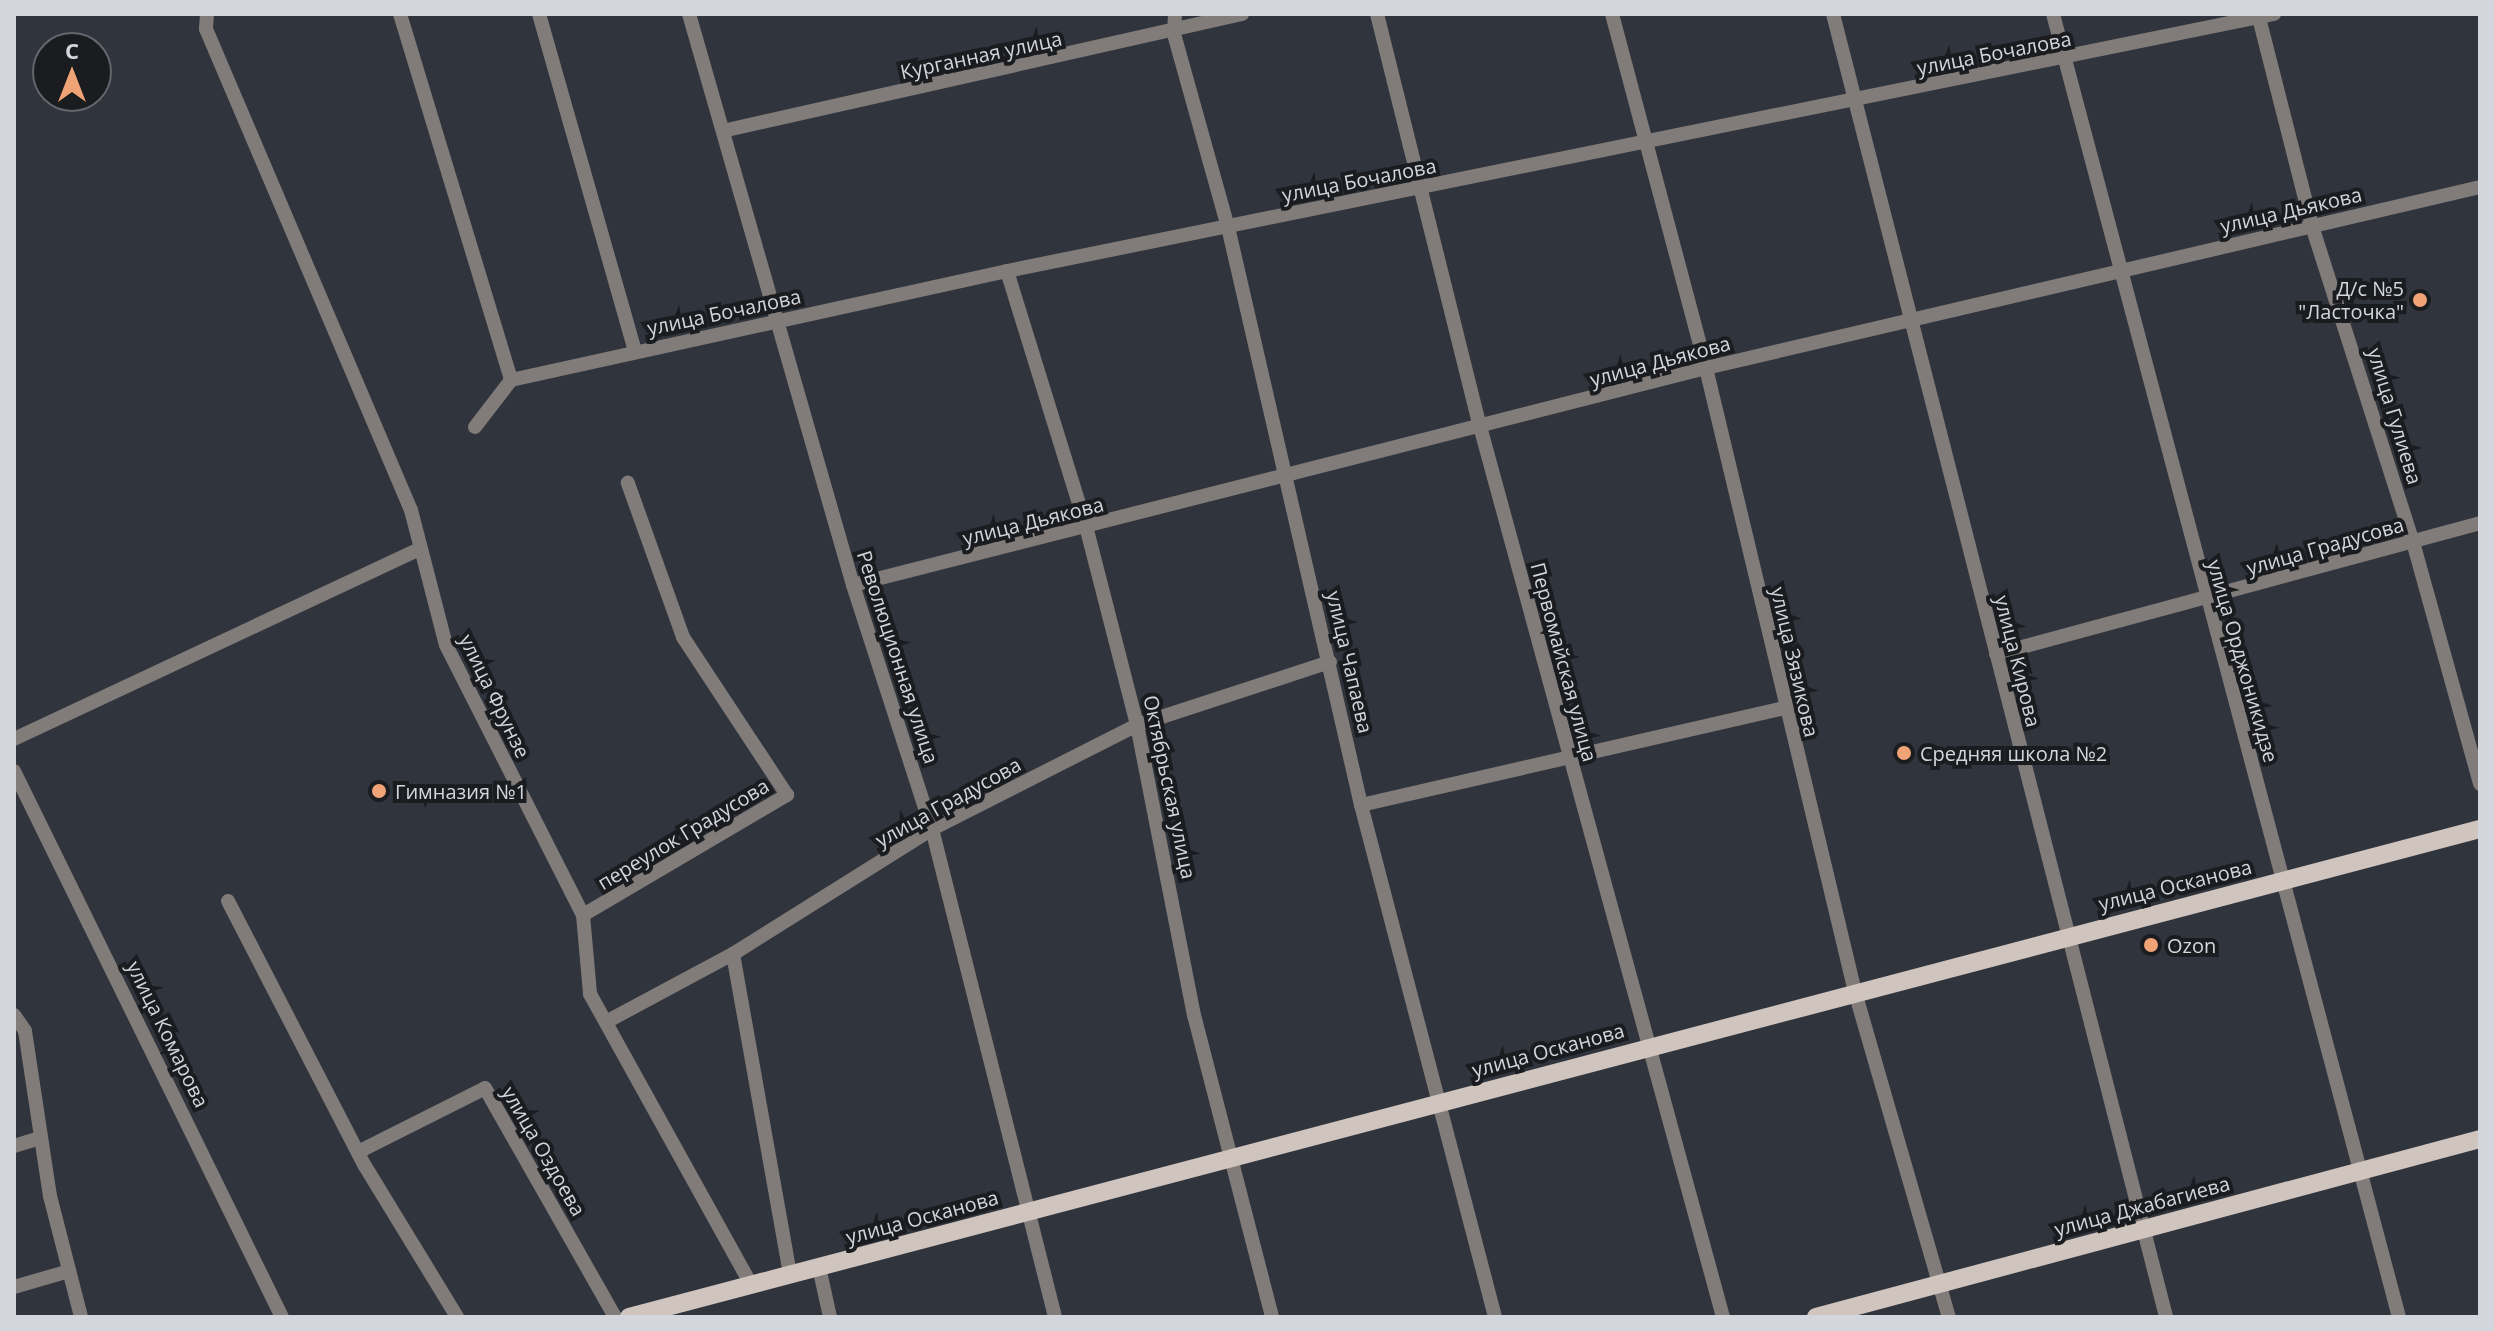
<!DOCTYPE html>
<meta charset="utf-8">
<style>
body{margin:0}
#map{position:relative;width:2494px;height:1331px;overflow:hidden;background:#30343d;font-family:"Open Sans",sans-serif}
div>[style]{position:absolute}
[style*='--x']{left:calc(var(--x)*1px);top:calc(var(--y)*1px);width:calc(var(--w)*1px);rotate:calc(var(--a)*1deg)}
.minor>*{height:14px;margin:-7px;padding:0 7px;transform-origin:7px;border-radius:7px;background:#817c79}
.major>*{height:18px;margin:-9px;padding:0 9px;transform-origin:9px;border-radius:9px;background:#cfc4be}
.dots>*{width:22px;height:22px;translate:-50% -50%;box-sizing:border-box;border:4px solid #1a1c20;border-radius:50%}
span{translate:-50% -50%;white-space:nowrap;text-align:center;line-height:1.15;-webkit-text-stroke:8px #1a1c20;paint-order:stroke}
.street-label{font-size:20px;color:#d3d6dc}
.poi-label{font-size:20px;color:#d3d6dc}
.right{translate:-100% -50%;text-align:right}
.left{translate:0 -50%;text-align:left}
.frame{position:absolute;inset:0;border:16px solid #d3d6dc;pointer-events:none}
.north{position:absolute;left:32px;top:32px;width:80px;height:80px;box-sizing:border-box;background:#1a1c20;border:2px solid #64666b;border-radius:50%;rotate:0deg;font-size:22px;font-weight:700;line-height:32px;text-align:center;color:#d3d6dc}
.north::after{content:'';display:block;margin:auto;width:28px;height:36px;background:#efa376;clip-path:polygon(50% 0,100% 100%,50% 72%,0 100%)}
</style>
<div id="map">
<div class="minor">
<div style="--x:207;--y:14;--w:15;--a:94"></div>
<div style="--x:206;--y:29;--w:523;--a:66.92"></div>
<div style="--x:411;--y:510;--w:139;--a:75.5"></div>
<div style="--x:446;--y:645;--w:303;--a:63.1"></div>
<div style="--x:583;--y:915;--w:79;--a:84.9"></div>
<div style="--x:590;--y:994;--w:334;--a:61"></div>
<div style="--x:400;--y:14;--w:382;--a:73.1"></div>
<div style="--x:539;--y:14;--w:351;--a:74.1"></div>
<div style="--x:689;--y:14;--w:594;--a:73.98"></div>
<div style="--x:853;--y:585;--w:256;--a:72.1"></div>
<div style="--x:932;--y:829;--w:503;--a:75.85"></div>
<div style="--x:1175;--y:14;--w:20;--a:93"></div>
<div style="--x:1174;--y:34;--w:200;--a:74.4"></div>
<div style="--x:1228;--y:227;--w:593;--a:77.04"></div>
<div style="--x:1361;--y:805;--w:529;--a:75.33"></div>
<div style="--x:1377;--y:14;--w:429;--a:76"></div>
<div style="--x:1481;--y:430;--w:919;--a:74.74"></div>
<div style="--x:1612;--y:14;--w:366;--a:75.1"></div>
<div style="--x:1706;--y:368;--w:642;--a:76.57"></div>
<div style="--x:1855;--y:992;--w:338;--a:73.9"></div>
<div style="--x:1833;--y:14;--w:1345;--a:75.66"></div>
<div style="--x:2053;--y:14;--w:1348;--a:75.13"></div>
<div style="--x:2258;--y:14;--w:219;--a:75.7"></div>
<div style="--x:2312;--y:226;--w:332;--a:72.3"></div>
<div style="--x:2413;--y:542;--w:251;--a:74.5"></div>
<div style="--x:727;--y:130;--w:528;--a:-12.69"></div>
<div style="--x:1007;--y:271;--w:271;--a:72.8"></div>
<div style="--x:1087;--y:530;--w:201;--a:75.6"></div>
<div style="--x:1137;--y:725;--w:296;--a:78.9"></div>
<div style="--x:1194;--y:1015;--w:312;--a:75.5"></div>
<div style="--x:475;--y:427;--w:59;--a:-52.5"></div>
<div style="--x:511;--y:380;--w:508;--a:-12.39"></div>
<div style="--x:1007;--y:271;--w:1293;--a:-11.47"></div>
<div style="--x:853;--y:585;--w:880;--a:-14.27"></div>
<div style="--x:1706;--y:368;--w:795;--a:-13.16"></div>
<div style="--x:1996;--y:654;--w:501;--a:-15.14"></div>
<div style="--x:14;--y:739;--w:447;--a:-25.1"></div>
<div style="--x:14;--y:771;--w:608;--a:63.86"></div>
<div style="--x:1361;--y:805;--w:435;--a:-12.9"></div>
<div style="--x:228;--y:901;--w:298;--a:62.7"></div>
<div style="--x:365;--y:1166;--w:177;--a:58.6"></div>
<div style="--x:583;--y:915;--w:237;--a:-30.5"></div>
<div style="--x:787;--y:795;--w:189;--a:-123.4"></div>
<div style="--x:683;--y:637;--w:164;--a:-109.7"></div>
<div style="--x:733;--y:954;--w:326;--a:79.9"></div>
<div style="--x:14;--y:1015;--w:19;--a:55"></div>
<div style="--x:25;--y:1031;--w:167;--a:81.4"></div>
<div style="--x:50;--y:1196;--w:125;--a:75.6"></div>
<div style="--x:606;--y:1022;--w:144;--a:-28.2"></div>
<div style="--x:733;--y:954;--w:235;--a:-32.1"></div>
<div style="--x:932;--y:829;--w:230;--a:-26.9"></div>
<div style="--x:1137;--y:725;--w:203;--a:-18.1"></div>
<div style="--x:14;--y:1146;--w:28;--a:-17"></div>
<div style="--x:358;--y:1152;--w:142;--a:-26.7"></div>
<div style="--x:485;--y:1088;--w:263;--a:60.4"></div>
<div style="--x:819;--y:1267;--w:51;--a:77.6"></div>
<div style="--x:14;--y:1287;--w:57;--a:-16.2"></div>
</div>
<div class="major">
<div style="--x:629;--y:1317;--w:1914;--a:-14.77"></div>
<div style="--x:1816;--y:1317;--w:687;--a:-15.01"></div>
</div>
<div class="dots">
<div style="left:2420px;top:300px;background:#efa376"></div>
<div style="left:1904px;top:753px;background:#efa376"></div>
<div style="left:379px;top:791px;background:#efa376"></div>
<div style="left:2151px;top:945px;background:#efa376"></div>
</div>
<div class="street-label">
<span style="left:1994px;top:53px;rotate:-11deg">улица Бочалова</span>
<span style="left:981px;top:55px;rotate:-12deg">Курганная улица</span>
<span style="left:1359px;top:180px;rotate:-11deg">улица Бочалова</span>
<span style="left:2291px;top:210px;rotate:-13deg">улица Дьякова</span>
<span style="left:724px;top:312px;rotate:-12deg">улица Бочалова</span>
<span style="left:1660px;top:361px;rotate:-15deg">улица Дьякова</span>
<span style="left:2395px;top:416px;rotate:73deg">улица Гулиева</span>
<span style="left:1033px;top:521px;rotate:-14deg">улица Дьякова</span>
<span style="left:2325px;top:546px;rotate:-16deg">улица Градусова</span>
<span style="left:898px;top:657px;rotate:72deg">Революционная улица</span>
<span style="left:2018px;top:661px;rotate:76deg">улица Кирова</span>
<span style="left:2243px;top:661px;rotate:74deg">улица Орджоникидзе</span>
<span style="left:1350px;top:662px;rotate:77deg">улица Чапаева</span>
<span style="left:1564px;top:662px;rotate:75deg">Первомайская улица</span>
<span style="left:1795px;top:662px;rotate:77deg">улица Зязикова</span>
<span style="left:495px;top:696px;rotate:64deg">улица Фрунзе</span>
<span style="left:1170px;top:787px;rotate:78deg">Октябрьская улица</span>
<span style="left:948px;top:802px;rotate:-29deg">улица Градусова</span>
<span style="left:683px;top:834px;rotate:-31deg">переулок Градусова</span>
<span style="left:2175px;top:885px;rotate:-14deg">улица Осканова</span>
<span style="left:168px;top:1034px;rotate:64deg">улица Комарова</span>
<span style="left:1548px;top:1050px;rotate:-15deg">улица Осканова</span>
<span style="left:544px;top:1151px;rotate:60deg">улица Оздоева</span>
<span style="left:2142px;top:1206px;rotate:-15deg">улица Джабагиева</span>
<span style="left:922px;top:1217px;rotate:-15deg">улица Осканова</span>
</div>
<div class="poi-label">
<span class="right" style="left:2404px;top:300px">Д/с №5<br>"Ласточка"</span>
<span class="left" style="left:1920px;top:753px">Средняя школа №2</span>
<span class="left" style="left:395px;top:791px">Гимназия №1</span>
<span class="left" style="left:2167px;top:945px">Ozon</span>
</div>
<div class="frame"></div>
<div class="north">С</div>
</div>
